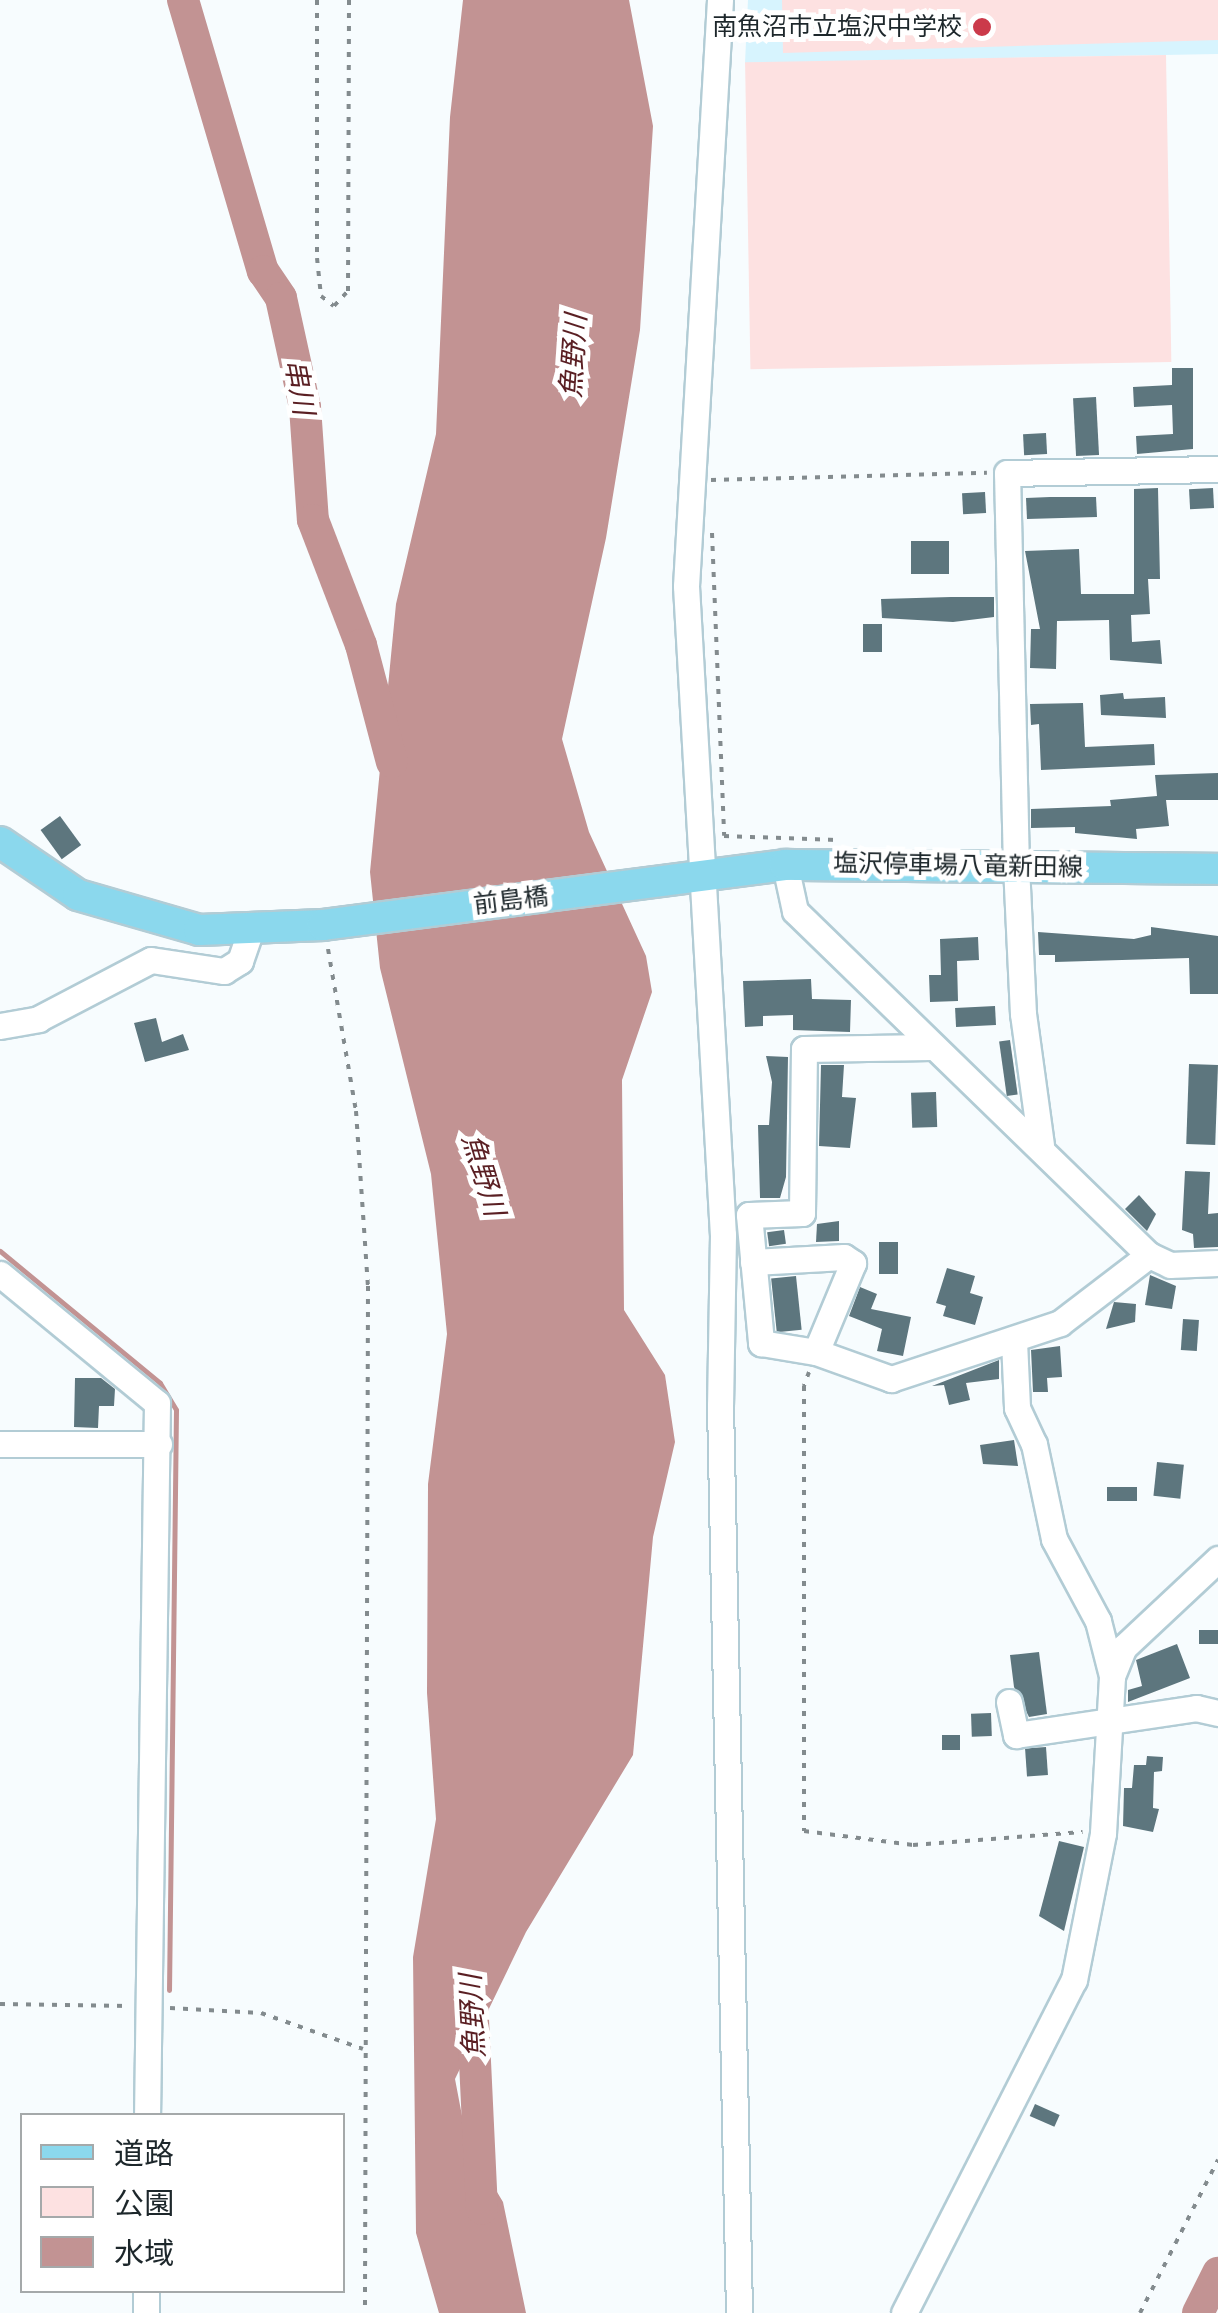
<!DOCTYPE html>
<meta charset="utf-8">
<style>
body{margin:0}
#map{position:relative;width:1218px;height:2313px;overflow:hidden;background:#f7fcfe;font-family:"Nunito Sans","Noto Sans JP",sans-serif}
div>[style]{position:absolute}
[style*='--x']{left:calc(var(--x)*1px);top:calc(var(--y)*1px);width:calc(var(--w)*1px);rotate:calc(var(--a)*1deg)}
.built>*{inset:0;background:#d7f4fe}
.green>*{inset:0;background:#fde1e1;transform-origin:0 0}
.water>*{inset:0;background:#c29393}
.stream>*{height:5px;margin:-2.5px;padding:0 2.5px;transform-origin:2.5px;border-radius:2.5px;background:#c29393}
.river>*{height:32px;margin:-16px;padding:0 16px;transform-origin:16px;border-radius:16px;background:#c29393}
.building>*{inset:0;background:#5d767e;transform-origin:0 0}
.path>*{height:4px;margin-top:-2px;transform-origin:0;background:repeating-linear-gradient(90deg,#838b8e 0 5px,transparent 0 13px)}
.roads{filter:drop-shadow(2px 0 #b2ccd5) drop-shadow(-2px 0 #b2ccd5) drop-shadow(0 2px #b2ccd5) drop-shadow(0 -2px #b2ccd5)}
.minor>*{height:25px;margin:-12.5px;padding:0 12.5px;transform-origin:12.5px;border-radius:12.5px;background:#fff}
.major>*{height:30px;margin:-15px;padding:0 15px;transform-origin:15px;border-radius:15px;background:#8bd8ed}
.dots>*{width:28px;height:28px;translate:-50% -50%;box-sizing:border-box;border:5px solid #fff;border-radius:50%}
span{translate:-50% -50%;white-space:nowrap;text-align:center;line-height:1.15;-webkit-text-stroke:10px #fff;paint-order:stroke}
.poi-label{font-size:25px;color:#1d272b}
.right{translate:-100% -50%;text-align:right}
.street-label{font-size:25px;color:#1d272b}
.water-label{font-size:28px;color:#5a1f23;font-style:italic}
.legend{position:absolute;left:20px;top:2113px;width:325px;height:180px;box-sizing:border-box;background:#fff;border:2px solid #a5a9aa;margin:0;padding:12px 18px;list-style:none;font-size:30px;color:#1d272b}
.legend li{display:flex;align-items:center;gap:20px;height:50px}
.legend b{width:50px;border:2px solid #a5a9aa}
</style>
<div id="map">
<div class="built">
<div style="clip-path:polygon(748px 0,1218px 0,1218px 54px,745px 63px)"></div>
</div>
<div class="green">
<div style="clip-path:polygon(782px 0,1218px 0,1218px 40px,783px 53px)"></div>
<div style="left:1166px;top:55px;width:307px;height:421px;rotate:89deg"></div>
</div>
<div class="water">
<div style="clip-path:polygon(463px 0,629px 0,653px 126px,640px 330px,606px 538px,562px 739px,589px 832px,646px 956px,652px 992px,622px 1080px,624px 1310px,665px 1375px,675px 1442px,653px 1537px,633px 1755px,526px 1932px,455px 2079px,467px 2142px,503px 2202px,526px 2313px,439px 2313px,416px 2233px,413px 1957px,436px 1819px,427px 1693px,428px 1484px,447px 1334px,431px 1174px,380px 968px,370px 872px,396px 604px,436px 434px,450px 117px)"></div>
</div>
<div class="stream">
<div style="--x:0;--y:1251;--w:207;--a:39.5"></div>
<div style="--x:160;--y:1383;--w:31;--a:59"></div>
<div style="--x:176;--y:1410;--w:580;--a:90.69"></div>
</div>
<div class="river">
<div style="--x:183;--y:0;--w:283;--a:73.6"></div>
<div style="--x:263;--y:271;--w:32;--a:56"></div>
<div style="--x:281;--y:298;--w:112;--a:77.6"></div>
<div style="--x:305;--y:407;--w:113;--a:86"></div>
<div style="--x:313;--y:520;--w:134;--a:69"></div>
<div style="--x:361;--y:645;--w:121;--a:75.2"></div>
<div style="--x:472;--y:1998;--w:211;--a:87.3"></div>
<div style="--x:1198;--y:2313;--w:45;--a:-63.4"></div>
</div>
<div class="building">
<div style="clip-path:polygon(1172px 368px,1193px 368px,1193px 449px,1137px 454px,1136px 436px,1173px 434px,1172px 405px,1134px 407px,1133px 387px,1172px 385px)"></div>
<div style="left:1096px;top:397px;width:58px;height:23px;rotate:87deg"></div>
<div style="left:1046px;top:433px;width:21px;height:23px;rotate:87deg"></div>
<div style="clip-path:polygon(1158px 488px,1160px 579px,1148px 579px,1150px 614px,1131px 615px,1132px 642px,1160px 640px,1162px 664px,1110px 660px,1109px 620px,1057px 621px,1056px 669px,1030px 668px,1031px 629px,1040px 629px,1025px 551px,1079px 549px,1081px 594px,1134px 594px,1134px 489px)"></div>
<div style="left:1213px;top:488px;width:20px;height:24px;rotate:87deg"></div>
<div style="left:985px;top:492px;width:21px;height:23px;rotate:87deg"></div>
<div style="clip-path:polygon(1050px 497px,1096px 497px,1097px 517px,1027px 519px,1026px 498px)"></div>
<div style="left:949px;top:541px;width:33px;height:38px;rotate:90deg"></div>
<div style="clip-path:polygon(951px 597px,994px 597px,994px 617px,953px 622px,882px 618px,881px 599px)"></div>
<div style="left:863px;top:624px;width:19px;height:28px"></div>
<div style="clip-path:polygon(1123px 693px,1124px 699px,1165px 697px,1166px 718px,1101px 715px,1100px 695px)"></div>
<div style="clip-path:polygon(1083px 703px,1085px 747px,1154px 744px,1155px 765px,1041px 770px,1039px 724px,1031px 725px,1030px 704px)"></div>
<div style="clip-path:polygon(1218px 773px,1218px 800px,1166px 800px,1169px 826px,1136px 829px,1137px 839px,1075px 833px,1075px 827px,1031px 828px,1031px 809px,1111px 806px,1110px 800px,1157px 796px,1155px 775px)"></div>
<div style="left:60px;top:816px;width:36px;height:24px;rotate:54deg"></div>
<div style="clip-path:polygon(1151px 927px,1218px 936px,1218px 994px,1190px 994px,1189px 958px,1055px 962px,1055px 955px,1039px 955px,1038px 932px,1134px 939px,1151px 935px)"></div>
<div style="clip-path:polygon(978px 937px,979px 960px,957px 961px,958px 1001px,930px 1002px,929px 975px,941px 975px,940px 939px)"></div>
<div style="clip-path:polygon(811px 979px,812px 999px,851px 1000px,850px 1032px,793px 1030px,793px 1015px,763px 1016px,763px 1026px,745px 1027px,743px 981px)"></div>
<div style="left:995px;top:1006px;width:19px;height:40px;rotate:87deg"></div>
<div style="clip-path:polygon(156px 1018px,162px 1042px,183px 1034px,189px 1050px,145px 1062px,134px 1023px)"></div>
<div style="left:1010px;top:1040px;width:55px;height:11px;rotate:82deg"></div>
<div style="clip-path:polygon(766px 1056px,788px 1057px,786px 1177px,780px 1198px,760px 1198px,758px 1125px,769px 1125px,772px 1082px)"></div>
<div style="clip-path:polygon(821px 1065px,844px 1065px,842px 1097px,856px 1098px,850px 1148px,819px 1146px)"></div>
<div style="left:1218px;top:1065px;width:80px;height:29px;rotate:92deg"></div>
<div style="left:936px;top:1092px;width:35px;height:25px;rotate:88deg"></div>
<div style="clip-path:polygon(1185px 1171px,1210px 1172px,1208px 1214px,1218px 1213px,1218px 1247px,1194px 1248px,1193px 1234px,1182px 1230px)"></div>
<div style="clip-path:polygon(1139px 1195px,1156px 1214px,1147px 1231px,1125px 1209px)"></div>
<div style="clip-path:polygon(839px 1221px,839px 1241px,816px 1242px,817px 1224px)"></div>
<div style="left:784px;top:1230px;width:14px;height:17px;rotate:82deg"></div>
<div style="left:879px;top:1242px;width:19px;height:32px"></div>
<div style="clip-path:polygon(947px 1268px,975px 1276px,970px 1293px,983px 1297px,975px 1325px,943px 1316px,946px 1306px,936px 1303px)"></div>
<div style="clip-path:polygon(1150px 1275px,1176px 1286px,1172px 1309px,1145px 1305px)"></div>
<div style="left:796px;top:1276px;width:54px;height:25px;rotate:84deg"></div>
<div style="clip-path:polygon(860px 1287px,877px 1294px,871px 1309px,911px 1317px,903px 1356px,877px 1351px,882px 1329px,849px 1316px)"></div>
<div style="clip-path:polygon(1114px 1302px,1136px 1304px,1135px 1322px,1106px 1329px)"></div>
<div style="left:1183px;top:1319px;width:16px;height:31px;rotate:4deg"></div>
<div style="clip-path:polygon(1060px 1346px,1062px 1377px,1047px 1378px,1048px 1392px,1033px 1392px,1031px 1350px)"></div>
<div style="clip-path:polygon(999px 1360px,999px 1379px,966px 1383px,970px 1400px,949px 1405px,944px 1385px,932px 1386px)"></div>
<div style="clip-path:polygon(75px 1378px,101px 1378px,115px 1389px,114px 1406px,99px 1406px,98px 1428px,74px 1427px)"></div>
<div style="clip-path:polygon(1014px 1440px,1018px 1466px,983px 1464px,980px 1445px)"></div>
<div style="left:1157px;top:1462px;width:27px;height:34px;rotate:6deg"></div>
<div style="left:1107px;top:1487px;width:30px;height:14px"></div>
<div style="left:1218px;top:1630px;width:14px;height:19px;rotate:90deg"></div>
<div style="clip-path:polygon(1177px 1644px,1190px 1678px,1128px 1702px,1128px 1690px,1142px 1686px,1136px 1660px)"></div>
<div style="clip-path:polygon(1039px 1652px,1047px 1714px,1029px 1717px,1014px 1687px,1010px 1655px)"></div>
<div style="left:991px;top:1713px;width:23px;height:20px;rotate:88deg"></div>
<div style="left:942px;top:1735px;width:18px;height:15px"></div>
<div style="left:1046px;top:1747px;width:28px;height:21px;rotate:86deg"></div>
<div style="clip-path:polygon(1147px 1756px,1163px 1757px,1162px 1771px,1154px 1772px,1153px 1808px,1159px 1809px,1153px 1832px,1123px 1826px,1124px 1788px,1132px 1788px,1134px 1765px,1146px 1765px)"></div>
<div style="clip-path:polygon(1059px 1841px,1084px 1847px,1064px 1931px,1039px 1916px)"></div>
<div style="left:1035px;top:2104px;width:27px;height:13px;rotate:24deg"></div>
</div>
<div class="path">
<div style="--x:317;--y:0;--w:258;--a:90"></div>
<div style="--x:317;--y:258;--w:38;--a:84"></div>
<div style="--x:321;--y:296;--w:16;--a:38"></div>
<div style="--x:334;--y:306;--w:21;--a:-47"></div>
<div style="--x:348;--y:291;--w:291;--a:-89.8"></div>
<div style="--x:711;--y:480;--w:276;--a:-1.5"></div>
<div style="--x:712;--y:533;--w:303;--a:87.7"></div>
<div style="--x:724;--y:836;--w:113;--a:2"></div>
<div style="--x:328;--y:949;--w:164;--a:80.2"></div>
<div style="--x:356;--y:1111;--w:175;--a:86.1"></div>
<div style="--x:368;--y:1286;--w:1027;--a:90.17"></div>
<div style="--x:809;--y:1372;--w:15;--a:110"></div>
<div style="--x:804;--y:1386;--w:445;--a:90"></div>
<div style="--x:804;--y:1831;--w:110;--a:7.3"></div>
<div style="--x:913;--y:1845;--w:170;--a:-4.4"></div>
<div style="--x:0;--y:2004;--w:130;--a:0.9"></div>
<div style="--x:170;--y:2008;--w:91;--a:3.1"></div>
<div style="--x:261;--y:2013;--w:108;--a:19.4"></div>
<div style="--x:1140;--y:2313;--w:172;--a:-63"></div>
</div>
<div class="roads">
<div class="minor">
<div style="--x:720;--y:0;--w:587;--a:93.32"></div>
<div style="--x:686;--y:586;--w:650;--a:86.74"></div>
<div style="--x:723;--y:1235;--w:170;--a:91"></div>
<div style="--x:720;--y:1405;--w:908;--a:88.8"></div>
<div style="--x:785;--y:865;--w:47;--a:77.7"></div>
<div style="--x:795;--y:911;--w:494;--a:44.2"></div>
<div style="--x:1149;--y:1255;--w:23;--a:25"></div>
<div style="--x:1170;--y:1265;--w:48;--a:-2.4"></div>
<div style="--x:0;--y:1026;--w:39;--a:-10"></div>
<div style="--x:38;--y:1019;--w:127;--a:-27.6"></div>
<div style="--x:151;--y:960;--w:74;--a:8.6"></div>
<div style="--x:224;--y:971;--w:19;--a:-32"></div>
<div style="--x:240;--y:961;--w:34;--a:-71"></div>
<div style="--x:931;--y:1047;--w:127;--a:179.1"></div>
<div style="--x:804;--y:1049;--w:164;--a:90.7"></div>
<div style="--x:802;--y:1213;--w:53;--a:177.8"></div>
<div style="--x:749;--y:1215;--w:129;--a:84.6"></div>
<div style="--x:761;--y:1343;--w:56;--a:9.3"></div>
<div style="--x:816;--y:1352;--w:80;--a:19.8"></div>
<div style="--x:891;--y:1379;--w:178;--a:-18.3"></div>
<div style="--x:1060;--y:1323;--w:112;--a:-37.4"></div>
<div style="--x:1041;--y:1145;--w:132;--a:-97.8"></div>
<div style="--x:1023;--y:1014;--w:146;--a:-92.7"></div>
<div style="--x:1016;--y:868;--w:395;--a:-91.3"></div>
<div style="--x:1007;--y:473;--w:211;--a:-1.1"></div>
<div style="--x:753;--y:1262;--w:91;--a:-3.1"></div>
<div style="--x:844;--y:1257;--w:11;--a:34"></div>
<div style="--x:853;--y:1263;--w:96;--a:112.6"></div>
<div style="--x:0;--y:1274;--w:203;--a:39.4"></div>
<div style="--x:157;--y:1403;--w:713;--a:90.8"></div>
<div style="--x:1014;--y:1341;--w:67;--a:87.4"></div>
<div style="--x:1017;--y:1408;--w:40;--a:65"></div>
<div style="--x:1034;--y:1444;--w:97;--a:78.1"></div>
<div style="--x:1054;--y:1539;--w:93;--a:61.8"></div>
<div style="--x:1098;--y:1621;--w:57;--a:75.7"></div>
<div style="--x:0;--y:1444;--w:159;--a:0"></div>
<div style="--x:1009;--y:1702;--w:34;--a:78"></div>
<div style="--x:1016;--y:1735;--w:182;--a:-8.5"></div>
<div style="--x:1196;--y:1708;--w:23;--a:13"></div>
<div style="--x:146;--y:2313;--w:23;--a:-90"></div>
<div style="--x:904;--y:2313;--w:374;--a:-63"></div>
<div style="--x:1074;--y:1980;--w:150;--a:-78.8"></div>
<div style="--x:1103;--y:1833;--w:157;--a:-86.7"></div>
<div style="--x:1112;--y:1676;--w:31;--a:-68"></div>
<div style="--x:1124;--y:1647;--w:129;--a:-43.1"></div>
</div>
<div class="major">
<div style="--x:0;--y:842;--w:94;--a:34.2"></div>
<div style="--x:78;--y:895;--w:126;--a:16.1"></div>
<div style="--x:199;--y:930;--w:124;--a:-2.3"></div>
<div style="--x:323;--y:925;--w:466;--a:-7.4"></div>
<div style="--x:785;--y:865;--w:433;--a:0.5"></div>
</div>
</div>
<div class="dots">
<div style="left:982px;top:27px;background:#cb3a4a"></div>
</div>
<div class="poi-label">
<span class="right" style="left:962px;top:27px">南魚沼市立塩沢中学校</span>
</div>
<div class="street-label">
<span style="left:958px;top:866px;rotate:1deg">塩沢停車場八竜新田線</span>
<span style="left:511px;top:901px;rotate:-7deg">前島橋</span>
</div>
<div class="water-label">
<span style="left:574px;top:356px;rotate:-86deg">魚野川</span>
<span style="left:299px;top:387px;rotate:80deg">串川</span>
<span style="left:483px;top:1175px;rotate:73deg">魚野川</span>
<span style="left:473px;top:2016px;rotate:-93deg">魚野川</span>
</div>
<ul class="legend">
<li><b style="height:12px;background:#8bd8ed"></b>道路</li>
<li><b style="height:28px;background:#fde1e1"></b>公園</li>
<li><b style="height:28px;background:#c29393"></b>水域</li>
</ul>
</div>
